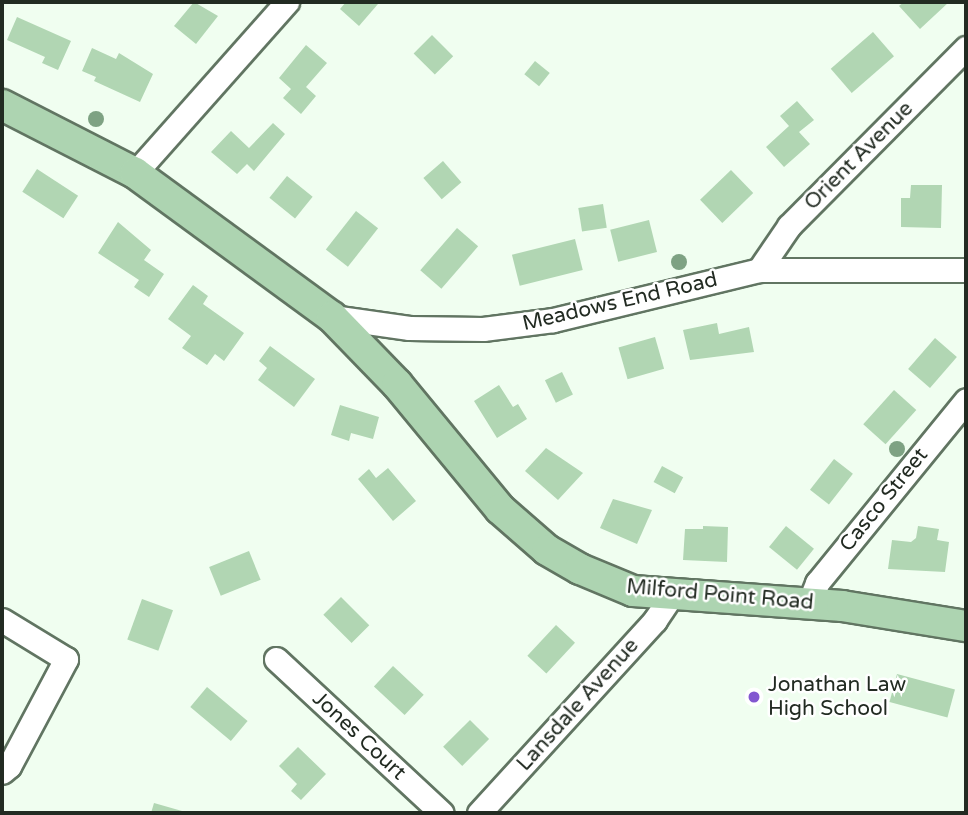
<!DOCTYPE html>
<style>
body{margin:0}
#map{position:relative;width:968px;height:815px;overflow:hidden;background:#f0fef0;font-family:"Varela Round",sans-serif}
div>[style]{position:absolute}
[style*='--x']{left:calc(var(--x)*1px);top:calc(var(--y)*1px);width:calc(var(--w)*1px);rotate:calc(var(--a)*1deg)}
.building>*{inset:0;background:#b1d6b3;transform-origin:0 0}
.roads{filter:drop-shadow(2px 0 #617562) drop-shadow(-2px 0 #617562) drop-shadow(0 2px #617562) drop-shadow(0 -2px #617562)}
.minor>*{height:23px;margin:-11.5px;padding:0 11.5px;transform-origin:11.5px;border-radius:11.5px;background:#fff}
.major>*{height:30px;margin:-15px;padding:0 15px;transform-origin:15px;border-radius:15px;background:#add4b1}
.trees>*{width:16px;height:16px;margin:-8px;border-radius:50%;background:#7ea283}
.dots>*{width:19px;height:19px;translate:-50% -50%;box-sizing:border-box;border:4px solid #fff;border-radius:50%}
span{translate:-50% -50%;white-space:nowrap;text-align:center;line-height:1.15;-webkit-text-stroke:5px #fff;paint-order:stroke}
.street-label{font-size:21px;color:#222b22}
.poi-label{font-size:21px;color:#222b22}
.left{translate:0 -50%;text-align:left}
.frame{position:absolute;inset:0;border:4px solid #222b22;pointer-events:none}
</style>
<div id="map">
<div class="building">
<div style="clip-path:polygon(194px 2px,218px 16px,196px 44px,174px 26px)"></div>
<div style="clip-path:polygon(346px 2px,376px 2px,378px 4px,359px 26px,340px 9px)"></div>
<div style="clip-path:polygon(904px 2px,949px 2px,920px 29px,899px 6px)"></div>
<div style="clip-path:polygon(17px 17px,71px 41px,58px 70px,42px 63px,45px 57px,7px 40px)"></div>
<div style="left:873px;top:32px;width:32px;height:56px;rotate:49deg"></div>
<div style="left:432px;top:35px;width:30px;height:26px;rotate:45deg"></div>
<div style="clip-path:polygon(306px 45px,327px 63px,306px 87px,316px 96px,301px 114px,283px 98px,291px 89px,279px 78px)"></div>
<div style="clip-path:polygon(92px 48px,116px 59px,119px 53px,153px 74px,140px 102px,94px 81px,96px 77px,82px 71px)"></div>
<div style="left:535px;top:61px;width:19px;height:17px;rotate:39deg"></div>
<div style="clip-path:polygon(797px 101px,814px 120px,799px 132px,810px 144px,784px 167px,766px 147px,789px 126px,780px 116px)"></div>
<div style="clip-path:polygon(273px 123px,285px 134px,254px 171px,247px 164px,237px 174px,211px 152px,231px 131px,249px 148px)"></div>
<div style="left:443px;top:161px;width:28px;height:26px;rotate:49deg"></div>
<div style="left:37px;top:169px;width:49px;height:27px;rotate:33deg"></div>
<div style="left:731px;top:170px;width:32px;height:43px;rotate:46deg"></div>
<div style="left:287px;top:176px;width:33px;height:28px;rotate:39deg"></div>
<div style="clip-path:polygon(911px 185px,942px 185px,941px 228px,901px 227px,901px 198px,910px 198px)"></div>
<div style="left:603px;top:204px;width:24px;height:25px;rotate:81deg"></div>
<div style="left:356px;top:211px;width:28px;height:49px;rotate:38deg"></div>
<div style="left:649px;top:220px;width:33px;height:40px;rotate:76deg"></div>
<div style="clip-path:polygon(118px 222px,151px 250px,144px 260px,164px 274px,149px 297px,134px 287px,139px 280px,98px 253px)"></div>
<div style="left:457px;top:228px;width:28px;height:56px;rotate:41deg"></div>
<div style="left:575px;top:239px;width:32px;height:65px;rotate:76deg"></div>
<div style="clip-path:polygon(193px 285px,208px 296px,203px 304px,244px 333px,224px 361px,215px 354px,207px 365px,182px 348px,191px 336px,168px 319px)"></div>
<div style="clip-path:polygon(717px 323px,719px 334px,749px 327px,754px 352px,690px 360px,683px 330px)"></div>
<div style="left:655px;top:337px;width:33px;height:38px;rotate:74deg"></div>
<div style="left:935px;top:338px;width:29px;height:41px;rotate:41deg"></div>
<div style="clip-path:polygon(270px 346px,315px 379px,294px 407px,258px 380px,267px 368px,259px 361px)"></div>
<div style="left:562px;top:372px;width:25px;height:19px;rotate:64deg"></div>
<div style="clip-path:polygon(499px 385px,513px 407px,518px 404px,527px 419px,497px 438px,474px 401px)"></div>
<div style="left:894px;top:390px;width:30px;height:46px;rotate:42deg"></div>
<div style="clip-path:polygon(340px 405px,379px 417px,373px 439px,351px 433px,349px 441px,331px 435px)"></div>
<div style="clip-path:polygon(546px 448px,583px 473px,558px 500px,525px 471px)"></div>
<div style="left:834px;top:459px;width:24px;height:39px;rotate:38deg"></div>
<div style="left:662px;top:466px;width:24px;height:18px;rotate:28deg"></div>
<div style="clip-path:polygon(388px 468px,416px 501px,393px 521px,358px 479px,369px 469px,376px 478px)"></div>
<div style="clip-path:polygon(613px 499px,652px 510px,637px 544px,600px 528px)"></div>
<div style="clip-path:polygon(703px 526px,728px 527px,727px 562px,683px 560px,685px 529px,703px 529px)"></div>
<div style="left:786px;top:526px;width:36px;height:27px;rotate:39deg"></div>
<div style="clip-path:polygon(918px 526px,939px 529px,937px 540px,949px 542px,945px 572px,888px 569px,892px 540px,911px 542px,916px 538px)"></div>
<div style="left:249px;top:551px;width:31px;height:43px;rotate:68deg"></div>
<div style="left:341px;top:597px;width:40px;height:25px;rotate:45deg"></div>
<div style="left:142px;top:599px;width:33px;height:43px;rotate:20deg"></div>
<div style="left:556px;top:625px;width:26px;height:42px;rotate:43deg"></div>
<div style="left:393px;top:666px;width:42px;height:28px;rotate:43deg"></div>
<div style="left:897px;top:674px;width:60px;height:29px;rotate:15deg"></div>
<div style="left:207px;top:687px;width:53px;height:26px;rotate:40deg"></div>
<div style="left:470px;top:720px;width:27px;height:38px;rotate:45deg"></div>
<div style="clip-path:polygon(298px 747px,326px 774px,301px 800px,291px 791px,297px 784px,279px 766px)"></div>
<div style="clip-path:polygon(154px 803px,182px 811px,181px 813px,151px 813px)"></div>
</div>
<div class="roads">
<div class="minor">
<div style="--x:135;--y:173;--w:229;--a:-48.4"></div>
<div style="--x:759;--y:270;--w:53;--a:-55.7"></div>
<div style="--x:789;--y:226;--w:251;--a:-45.2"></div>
<div style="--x:332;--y:317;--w:78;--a:8.1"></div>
<div style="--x:409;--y:328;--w:74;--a:0.8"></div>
<div style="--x:483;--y:329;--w:71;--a:-7.3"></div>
<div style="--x:553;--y:320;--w:212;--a:-13.6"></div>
<div style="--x:759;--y:270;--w:207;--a:0"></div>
<div style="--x:809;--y:603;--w:22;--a:-68"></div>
<div style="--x:817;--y:583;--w:236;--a:-50.8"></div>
<div style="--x:2;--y:620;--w:75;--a:31.4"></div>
<div style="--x:66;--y:659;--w:121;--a:118"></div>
<div style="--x:9;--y:766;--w:9;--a:139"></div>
<div style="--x:276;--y:659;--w:226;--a:42.9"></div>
<div style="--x:479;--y:813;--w:261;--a:-47.6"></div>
<div style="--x:655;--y:620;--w:30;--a:-56"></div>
</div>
<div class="major">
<div style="--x:2;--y:105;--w:149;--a:27.1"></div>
<div style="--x:135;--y:173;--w:244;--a:36.2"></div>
<div style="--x:332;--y:317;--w:93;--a:45.9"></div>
<div style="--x:397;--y:384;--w:162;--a:50.5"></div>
<div style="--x:500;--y:509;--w:62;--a:41.1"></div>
<div style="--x:547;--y:550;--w:38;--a:30"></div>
<div style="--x:580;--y:569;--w:57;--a:22.5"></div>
<div style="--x:633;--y:591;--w:210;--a:4.1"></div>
<div style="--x:842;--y:606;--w:126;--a:9.2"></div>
</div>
</div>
<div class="trees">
<div style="left:96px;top:119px"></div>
<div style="left:679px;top:262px"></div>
<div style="left:897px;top:449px"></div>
</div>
<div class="dots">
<div style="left:754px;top:697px;background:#8357d0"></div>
</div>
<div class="street-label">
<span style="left:859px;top:156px;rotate:-45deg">Orient Avenue</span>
<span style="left:620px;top:302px;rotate:-13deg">Meadows End Road</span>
<span style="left:884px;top:500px;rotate:-51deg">Casco Street</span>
<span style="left:720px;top:595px;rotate:5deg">Milford Point Road</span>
<span style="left:578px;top:705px;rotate:-48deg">Lansdale Avenue</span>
<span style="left:359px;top:736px;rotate:43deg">Jones Court</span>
</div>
<div class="poi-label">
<span class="left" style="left:768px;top:697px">Jonathan Law<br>High School</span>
</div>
<div class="frame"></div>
</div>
